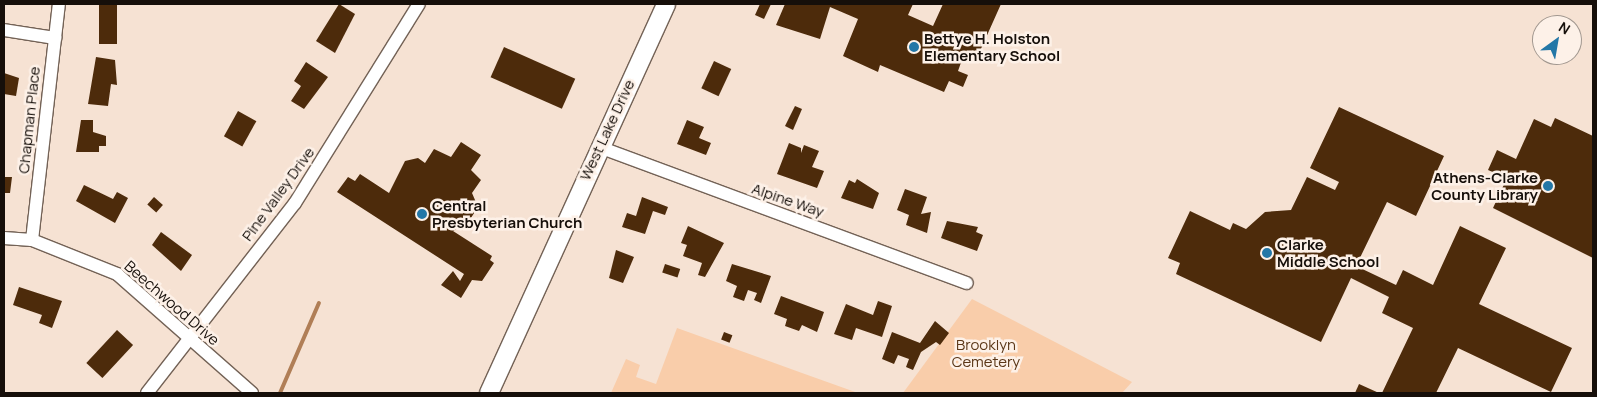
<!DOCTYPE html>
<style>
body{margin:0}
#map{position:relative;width:1597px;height:397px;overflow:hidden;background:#f6e2d3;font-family:Manrope,sans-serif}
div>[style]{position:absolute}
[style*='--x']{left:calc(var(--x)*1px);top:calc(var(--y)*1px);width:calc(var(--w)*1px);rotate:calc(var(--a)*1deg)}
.green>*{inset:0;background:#f9cdaa}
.stream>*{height:4px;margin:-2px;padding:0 2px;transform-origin:2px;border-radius:2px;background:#b07e56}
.building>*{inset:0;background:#4d2b0b;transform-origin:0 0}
.roads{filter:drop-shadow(1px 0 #736256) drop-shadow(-1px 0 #736256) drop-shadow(0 1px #736256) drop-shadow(0 -1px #736256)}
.minor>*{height:12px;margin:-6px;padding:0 6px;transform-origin:6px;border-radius:6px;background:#fff}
.secondary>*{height:18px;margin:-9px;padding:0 9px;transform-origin:9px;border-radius:9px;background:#fff}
.dots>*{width:14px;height:14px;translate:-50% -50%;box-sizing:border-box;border:2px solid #fdf1e8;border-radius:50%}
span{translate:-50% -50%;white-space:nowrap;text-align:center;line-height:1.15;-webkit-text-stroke:5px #fdf1e8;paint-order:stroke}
.poi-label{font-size:15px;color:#160f0a;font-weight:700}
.left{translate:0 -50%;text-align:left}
.right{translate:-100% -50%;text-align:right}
.street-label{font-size:15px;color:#160f0a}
.park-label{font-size:15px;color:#5b3718}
.frame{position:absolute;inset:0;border:5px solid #160f0a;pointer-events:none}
.north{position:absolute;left:1532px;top:15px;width:50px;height:50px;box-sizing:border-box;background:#fdf1e8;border:1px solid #a1978f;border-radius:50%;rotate:32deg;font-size:14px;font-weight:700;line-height:20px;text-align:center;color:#160f0a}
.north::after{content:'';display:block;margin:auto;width:18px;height:22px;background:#2377a7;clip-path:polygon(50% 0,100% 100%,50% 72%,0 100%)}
</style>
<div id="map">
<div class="green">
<div style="clip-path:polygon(972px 299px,1132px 382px,1122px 393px,903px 393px)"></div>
<div style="clip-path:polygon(677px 328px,802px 373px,858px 393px,611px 393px,626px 359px,640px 365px,636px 377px,656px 384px)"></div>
</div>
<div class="stream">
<div style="--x:280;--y:393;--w:98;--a:-66.6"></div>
</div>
<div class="building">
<div style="left:99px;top:4px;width:18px;height:40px"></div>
<div style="clip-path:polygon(339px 4px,355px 14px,335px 53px,316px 41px)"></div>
<div style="clip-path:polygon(760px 4px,771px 4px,764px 19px,755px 15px)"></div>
<div style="clip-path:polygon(785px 4px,913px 4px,908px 15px,933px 26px,943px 4px,1001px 4px,976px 60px,963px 57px,958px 71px,968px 75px,963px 87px,949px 81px,944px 92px,880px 65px,878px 72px,843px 56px,858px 19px,830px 7px,820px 39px,776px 25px)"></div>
<div style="left:504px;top:47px;width:78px;height:33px;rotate:24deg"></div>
<div style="clip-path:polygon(96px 57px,115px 60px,117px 85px,111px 84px,108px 106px,88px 104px)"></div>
<div style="left:714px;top:61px;width:19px;height:30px;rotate:25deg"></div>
<div style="clip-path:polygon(306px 62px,328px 77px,304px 109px,291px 101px,301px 86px,294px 81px)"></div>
<div style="clip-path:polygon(4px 73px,19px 78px,16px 96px,4px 94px)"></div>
<div style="clip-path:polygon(795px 106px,802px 109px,793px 130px,785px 126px)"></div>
<div style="clip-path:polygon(1339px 107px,1444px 156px,1416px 216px,1387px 202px,1356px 266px,1396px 285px,1403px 270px,1433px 285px,1460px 226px,1506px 248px,1479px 304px,1572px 348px,1551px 392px,1458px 348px,1436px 393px,1382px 393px,1413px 328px,1382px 313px,1389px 297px,1351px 278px,1321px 342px,1176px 274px,1180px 263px,1168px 258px,1190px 211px,1230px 230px,1233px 223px,1246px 229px,1265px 212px,1291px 210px,1307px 177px,1335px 190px,1339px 182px,1310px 168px)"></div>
<div style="left:238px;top:111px;width:21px;height:29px;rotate:29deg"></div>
<div style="clip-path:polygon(1555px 118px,1593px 136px,1593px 258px,1493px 208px,1507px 178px,1488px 170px,1497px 150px,1516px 159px,1534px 119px,1551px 127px)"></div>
<div style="clip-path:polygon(81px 120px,93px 120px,93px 132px,106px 136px,106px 146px,99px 146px,99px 152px,76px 152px)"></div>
<div style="clip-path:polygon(687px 120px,704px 127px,699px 138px,711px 143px,706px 155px,677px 144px)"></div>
<div style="clip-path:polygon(461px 142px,481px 155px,471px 170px,481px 180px,472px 193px,478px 207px,469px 221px,453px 231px,492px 256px,490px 260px,494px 263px,482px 281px,472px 280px,461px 298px,441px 285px,453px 271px,460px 281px,464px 274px,337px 192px,348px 177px,355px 181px,360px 174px,389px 193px,405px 161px,418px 158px,425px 163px,434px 149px,451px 157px)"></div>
<div style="clip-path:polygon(789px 143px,801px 148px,801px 153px,804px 145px,819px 151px,812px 167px,824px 171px,817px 188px,777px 174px)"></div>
<div style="clip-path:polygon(4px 177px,12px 177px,10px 193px,4px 193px)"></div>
<div style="clip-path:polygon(857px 179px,879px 193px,873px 209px,841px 198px,849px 180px,855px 183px)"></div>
<div style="clip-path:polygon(84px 185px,113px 199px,117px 192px,128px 198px,115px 223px,76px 201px)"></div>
<div style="clip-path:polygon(905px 189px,927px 197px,921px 214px,931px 212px,927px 233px,906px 225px,909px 215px,897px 210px)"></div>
<div style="left:154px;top:197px;width:12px;height:10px;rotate:42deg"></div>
<div style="clip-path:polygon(642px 197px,668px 207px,665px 215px,653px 211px,645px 234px,622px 227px,627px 213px,636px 216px)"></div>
<div style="clip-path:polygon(947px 221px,978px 227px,976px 232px,983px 235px,977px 251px,941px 238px)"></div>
<div style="clip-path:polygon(688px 226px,724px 243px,705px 277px,698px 275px,702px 263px,683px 256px,687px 245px,681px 243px)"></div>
<div style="clip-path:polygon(161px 232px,192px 255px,181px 271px,152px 245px)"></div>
<div style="clip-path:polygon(616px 250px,634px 257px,623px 283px,609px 278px)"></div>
<div style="left:665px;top:264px;width:16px;height:9px;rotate:18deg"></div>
<div style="clip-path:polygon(732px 264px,771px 276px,761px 303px,754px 300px,757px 293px,748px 290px,744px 301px,733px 297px,737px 286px,726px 281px)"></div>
<div style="clip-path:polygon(19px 287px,62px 301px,52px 328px,39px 323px,42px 315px,13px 305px)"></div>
<div style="clip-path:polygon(781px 296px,824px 312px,817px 332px,802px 325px,799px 331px,785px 326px,787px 319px,774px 314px)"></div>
<div style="clip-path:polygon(878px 301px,892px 306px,882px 337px,856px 328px,852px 340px,834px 334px,846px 304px,873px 315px)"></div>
<div style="clip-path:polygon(935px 321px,949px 333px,940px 345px,936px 342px,921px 352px,913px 370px,906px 367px,909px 359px,898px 355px,894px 364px,882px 359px,892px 332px,920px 343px)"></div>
<div style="left:117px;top:330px;width:22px;height:45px;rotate:43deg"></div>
<div style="left:724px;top:332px;width:9px;height:8px;rotate:21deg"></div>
<div style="clip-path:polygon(1359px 384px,1379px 393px,1355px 393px)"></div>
</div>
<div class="roads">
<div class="minor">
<div style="--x:4;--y:30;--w:52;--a:8.9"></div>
<div style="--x:599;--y:147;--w:392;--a:20.3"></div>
<div style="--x:4;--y:238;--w:28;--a:4"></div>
<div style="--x:32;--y:240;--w:92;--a:21.8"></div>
<div style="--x:117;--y:274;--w:180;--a:41.4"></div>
<div style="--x:32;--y:240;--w:238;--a:-83.5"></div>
<div style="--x:147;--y:393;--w:241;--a:-52.1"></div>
<div style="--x:295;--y:203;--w:234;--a:-58.1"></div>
</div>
<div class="secondary">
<div style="--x:489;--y:393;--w:427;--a:-65.5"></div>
</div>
</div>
<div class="dots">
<div style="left:914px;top:47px;background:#2377a7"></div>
<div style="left:1548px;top:186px;background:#2377a7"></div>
<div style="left:422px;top:214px;background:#2377a7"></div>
<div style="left:1267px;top:253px;background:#2377a7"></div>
</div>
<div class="poi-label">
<span class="left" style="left:924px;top:47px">Bettye H. Holston<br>Elementary School</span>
<span class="right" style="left:1538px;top:186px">Athens-Clarke<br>County Library</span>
<span class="left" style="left:432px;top:214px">Central<br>Presbyterian Church</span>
<span class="left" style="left:1277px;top:253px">Clarke<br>Middle School</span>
</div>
<div class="street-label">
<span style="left:29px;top:120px;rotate:-84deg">Chapman Place</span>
<span style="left:607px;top:130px;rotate:-65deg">West Lake Drive</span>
<span style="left:278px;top:194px;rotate:-54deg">Pine Valley Drive</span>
<span style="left:788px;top:200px;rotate:19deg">Alpine Way</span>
<span style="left:172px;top:303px;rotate:41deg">Beechwood Drive</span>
</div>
<div class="park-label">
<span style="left:986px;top:353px">Brooklyn<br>Cemetery</span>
</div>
<div class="frame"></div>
<div class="north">N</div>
</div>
